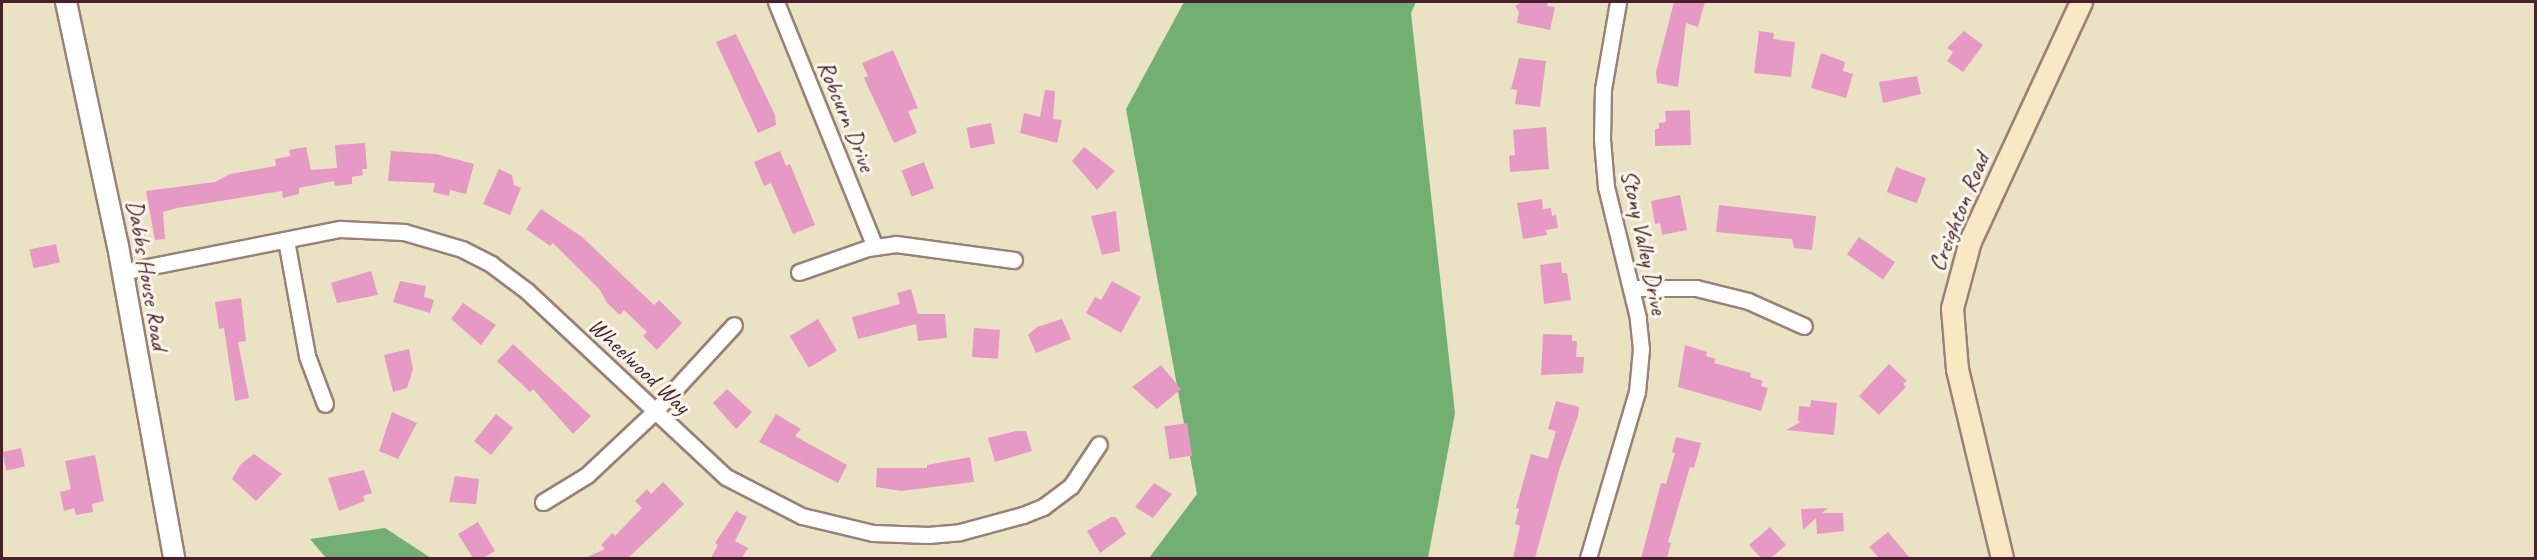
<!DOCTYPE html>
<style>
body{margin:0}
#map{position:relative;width:2537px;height:560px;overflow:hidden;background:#eae3c3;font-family:Caveat,sans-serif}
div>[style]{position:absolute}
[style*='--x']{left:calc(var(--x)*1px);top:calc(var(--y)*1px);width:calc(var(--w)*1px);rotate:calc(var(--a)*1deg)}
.forest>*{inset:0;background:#71b072}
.building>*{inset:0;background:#e799c6;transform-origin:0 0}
.roads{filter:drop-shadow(2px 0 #9a8177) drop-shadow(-2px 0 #9a8177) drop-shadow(0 2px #9a8177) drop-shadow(0 -2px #9a8177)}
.minor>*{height:15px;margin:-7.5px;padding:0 7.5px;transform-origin:7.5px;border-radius:7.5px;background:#fff}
.tertiary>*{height:20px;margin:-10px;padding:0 10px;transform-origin:10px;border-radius:10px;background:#fff}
.secondary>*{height:21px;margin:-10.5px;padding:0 10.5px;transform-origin:10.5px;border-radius:10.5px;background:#fae7c3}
span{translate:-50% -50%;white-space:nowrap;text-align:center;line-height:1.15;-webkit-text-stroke:6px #fbf7ec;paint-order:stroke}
.street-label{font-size:24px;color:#4a1f2b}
.frame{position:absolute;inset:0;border:3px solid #4a1f2b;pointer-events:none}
</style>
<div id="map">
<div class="forest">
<div style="clip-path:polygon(1184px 2px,1416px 2px,1411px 13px,1455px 413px,1428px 558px,1149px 558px,1197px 494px,1126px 109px)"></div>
<div style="clip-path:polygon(385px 528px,431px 558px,326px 558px,310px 539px)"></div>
</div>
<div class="building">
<div style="clip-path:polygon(1522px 2px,1548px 2px,1547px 6px,1555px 7px,1550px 30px,1517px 23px,1519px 12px,1515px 6px)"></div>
<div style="clip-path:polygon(1674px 2px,1705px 2px,1698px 27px,1686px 23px,1678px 87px,1657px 83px,1656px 72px)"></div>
<div style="clip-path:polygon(1759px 31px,1774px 33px,1773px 39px,1795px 42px,1791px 77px,1754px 73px)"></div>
<div style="clip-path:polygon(1964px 31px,1983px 45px,1963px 72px,1947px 61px,1953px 52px,1947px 48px)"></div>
<div style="clip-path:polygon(736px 34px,775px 115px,776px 125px,758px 133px,716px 42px)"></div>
<div style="clip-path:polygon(893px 50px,918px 108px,908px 111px,917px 133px,894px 143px,864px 78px,868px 76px,862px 63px)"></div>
<div style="clip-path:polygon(1821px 53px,1845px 62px,1843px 71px,1853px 74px,1846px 98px,1811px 88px)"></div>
<div style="clip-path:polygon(1519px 58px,1546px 61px,1540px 107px,1515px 104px,1517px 90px,1511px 89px)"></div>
<div style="clip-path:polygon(1917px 76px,1921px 94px,1883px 103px,1879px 82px)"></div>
<div style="clip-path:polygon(1045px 90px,1055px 91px,1053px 119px,1062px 120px,1057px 143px,1020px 133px,1024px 113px,1040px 117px)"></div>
<div style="clip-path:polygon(1690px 110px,1691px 145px,1655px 146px,1655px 129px,1659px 129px,1659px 123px,1666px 122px,1665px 111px)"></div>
<div style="left:991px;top:123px;width:21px;height:25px;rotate:79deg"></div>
<div style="clip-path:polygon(1546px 127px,1549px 169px,1510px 172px,1509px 156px,1515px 155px,1513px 130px)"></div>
<div style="clip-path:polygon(365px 143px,367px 169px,362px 169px,363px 175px,352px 177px,352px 184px,335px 186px,334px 181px,299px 188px,299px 194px,283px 198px,282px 191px,177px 208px,163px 212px,165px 239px,155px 240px,146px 191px,215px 182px,230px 174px,276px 166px,275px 159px,290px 156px,289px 150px,306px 147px,311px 170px,337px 168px,335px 145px)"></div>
<div style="clip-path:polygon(1084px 147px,1115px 171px,1097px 190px,1072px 161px)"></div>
<div style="clip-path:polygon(391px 151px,436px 154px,474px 164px,466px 194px,450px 190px,449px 196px,433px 192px,435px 183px,388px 181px)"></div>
<div style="clip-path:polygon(780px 151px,786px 166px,790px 164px,815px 225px,793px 234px,771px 183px,764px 186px,754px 162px)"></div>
<div style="left:924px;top:162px;width:28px;height:24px;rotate:69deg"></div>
<div style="left:1896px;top:167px;width:32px;height:27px;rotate:20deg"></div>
<div style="clip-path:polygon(499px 169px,512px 175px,514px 185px,521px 188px,510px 215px,483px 204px)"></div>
<div style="clip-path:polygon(1680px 195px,1687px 230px,1662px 235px,1660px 223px,1655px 224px,1651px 201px)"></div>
<div style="clip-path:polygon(1542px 199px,1543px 209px,1551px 208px,1552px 216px,1556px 215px,1558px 228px,1546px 230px,1547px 235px,1523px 239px,1517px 203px)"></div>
<div style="clip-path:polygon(1719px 205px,1816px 216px,1812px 250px,1794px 248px,1792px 239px,1716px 232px)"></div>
<div style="clip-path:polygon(541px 209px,582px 237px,654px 305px,659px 300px,682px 323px,657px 350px,643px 336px,647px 332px,624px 310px,620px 315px,607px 303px,600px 290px,553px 243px,550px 246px,526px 229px)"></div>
<div style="clip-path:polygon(1116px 211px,1120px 251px,1102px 255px,1091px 216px)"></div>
<div style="left:1859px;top:237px;width:44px;height:21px;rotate:35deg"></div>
<div style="left:56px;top:244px;width:19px;height:27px;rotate:78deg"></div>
<div style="clip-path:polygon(1561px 262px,1562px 273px,1567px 273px,1571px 300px,1544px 304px,1540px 265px)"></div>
<div style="clip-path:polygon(371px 271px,378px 295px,337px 303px,331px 283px)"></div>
<div style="clip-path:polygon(400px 281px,426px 286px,424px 297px,434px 300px,430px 313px,393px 302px)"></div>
<div style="clip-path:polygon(1112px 281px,1141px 297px,1121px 333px,1086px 313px,1095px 297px,1101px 300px)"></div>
<div style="clip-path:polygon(911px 289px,918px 314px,945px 314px,947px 338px,918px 341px,916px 324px,858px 339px,852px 317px,900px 304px,897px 293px)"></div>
<div style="clip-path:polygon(241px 298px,246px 341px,238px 342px,249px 398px,235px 401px,224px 328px,219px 329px,215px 302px)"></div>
<div style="clip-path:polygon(463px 303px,496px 325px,481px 345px,451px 319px)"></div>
<div style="left:818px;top:319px;width:37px;height:33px;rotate:59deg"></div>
<div style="clip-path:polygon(1062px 319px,1071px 339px,1036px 353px,1028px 335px,1037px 327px)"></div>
<div style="left:974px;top:328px;width:26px;height:29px;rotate:4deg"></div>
<div style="clip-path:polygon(1543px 334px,1572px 335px,1572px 341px,1577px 341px,1576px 357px,1584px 357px,1583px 373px,1541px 375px)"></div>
<div style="clip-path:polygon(513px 344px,591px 416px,573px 434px,533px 389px,530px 392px,497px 361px)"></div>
<div style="clip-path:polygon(1685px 345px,1707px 352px,1706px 356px,1716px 359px,1714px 363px,1751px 373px,1750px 377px,1763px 381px,1761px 386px,1768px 388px,1761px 411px,1678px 387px)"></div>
<div style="clip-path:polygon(409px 349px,413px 369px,407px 388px,393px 392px,384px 355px)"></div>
<div style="clip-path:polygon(1889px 364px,1907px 381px,1903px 384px,1906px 387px,1879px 415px,1859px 396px)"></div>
<div style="clip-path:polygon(1161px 365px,1181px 389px,1157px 409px,1132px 387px)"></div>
<div style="clip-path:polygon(727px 389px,752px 412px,736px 429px,713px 403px)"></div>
<div style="clip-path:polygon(1811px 400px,1837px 403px,1834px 435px,1786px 430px,1801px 422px,1798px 421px,1799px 406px,1810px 407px)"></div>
<div style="clip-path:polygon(1556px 401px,1579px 407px,1578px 416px,1560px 467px,1535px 558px,1513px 558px,1520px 526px,1515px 524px,1519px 509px,1516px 508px,1531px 454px,1548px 459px,1556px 431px,1548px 429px)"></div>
<div style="clip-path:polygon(392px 412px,417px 423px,398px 459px,379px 451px)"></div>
<div style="left:496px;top:414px;width:22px;height:35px;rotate:39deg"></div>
<div style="clip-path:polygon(776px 414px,801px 429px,795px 436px,847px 465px,838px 483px,759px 442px)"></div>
<div style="left:1187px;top:423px;width:33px;height:23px;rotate:81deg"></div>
<div style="clip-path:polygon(1016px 431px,1026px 431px,1032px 451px,995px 462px,988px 438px)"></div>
<div style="clip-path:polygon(1676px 437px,1701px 443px,1694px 468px,1690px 467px,1668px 542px,1671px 543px,1667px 558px,1641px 558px,1661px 483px,1666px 484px,1675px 453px,1672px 452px)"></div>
<div style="left:21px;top:448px;width:19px;height:19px;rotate:78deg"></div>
<div style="clip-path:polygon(254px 454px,282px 474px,256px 501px,232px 479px,241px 464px)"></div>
<div style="clip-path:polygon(95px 455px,104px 501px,92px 504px,93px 512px,76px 515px,74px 508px,64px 511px,60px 492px,71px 489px,65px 461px)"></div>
<div style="clip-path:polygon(970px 457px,974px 482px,901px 491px,876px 487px,877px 468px,927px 468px,927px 465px)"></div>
<div style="clip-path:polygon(364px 470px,372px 493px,363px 496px,365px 501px,339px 511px,328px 478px)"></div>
<div style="clip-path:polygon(455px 476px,479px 479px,476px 504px,449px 502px)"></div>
<div style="clip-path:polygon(663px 482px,684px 504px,662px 526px,628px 558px,585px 558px,605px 549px,601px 545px,612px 533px,615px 536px,642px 508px,635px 501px,647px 489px,651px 494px)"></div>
<div style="clip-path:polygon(1154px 483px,1172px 494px,1153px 518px,1135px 507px)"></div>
<div style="clip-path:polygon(1828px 508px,1822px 513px,1843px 513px,1844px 531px,1817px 534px,1816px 518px,1803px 530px,1801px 509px)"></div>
<div style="clip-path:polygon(736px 511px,747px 517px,735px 541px,748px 548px,742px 558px,711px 558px,718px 545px,715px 543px)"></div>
<div style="clip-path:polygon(1111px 517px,1116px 517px,1126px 534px,1100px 553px,1087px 531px)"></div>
<div style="clip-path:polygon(478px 522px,495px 551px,483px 558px,473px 558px,458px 534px)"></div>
<div style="clip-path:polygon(1770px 527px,1786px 545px,1771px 558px,1761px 558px,1749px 545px)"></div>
<div style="clip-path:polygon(1888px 532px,1910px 558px,1879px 558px,1869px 547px)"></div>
</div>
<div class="roads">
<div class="minor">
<div style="--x:776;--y:2;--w:264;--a:68"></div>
<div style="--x:286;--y:240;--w:118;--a:79.7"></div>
<div style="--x:307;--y:356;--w:51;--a:69.4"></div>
<div style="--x:122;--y:272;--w:222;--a:-11.2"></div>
<div style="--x:340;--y:229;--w:64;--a:2.7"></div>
<div style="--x:404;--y:232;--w:60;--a:16.3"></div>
<div style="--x:462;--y:249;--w:33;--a:27"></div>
<div style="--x:491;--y:264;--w:45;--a:36.9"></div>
<div style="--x:527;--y:291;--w:272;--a:43.1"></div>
<div style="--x:726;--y:477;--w:85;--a:27.2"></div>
<div style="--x:802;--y:516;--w:73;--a:13.5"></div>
<div style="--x:873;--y:533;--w:55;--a:2.1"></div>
<div style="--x:928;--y:535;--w:32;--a:-5"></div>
<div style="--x:960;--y:532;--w:65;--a:-15.1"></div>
<div style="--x:1023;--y:515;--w:22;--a:-22"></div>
<div style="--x:1043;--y:507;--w:35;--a:-37"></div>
<div style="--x:1071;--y:486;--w:50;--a:-56.3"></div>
<div style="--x:799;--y:272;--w:73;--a:-19.2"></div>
<div style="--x:868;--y:248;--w:28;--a:-8"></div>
<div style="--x:896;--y:244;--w:119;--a:7.7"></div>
<div style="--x:1631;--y:288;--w:65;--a:0"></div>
<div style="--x:1696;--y:288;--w:54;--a:14"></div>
<div style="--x:1748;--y:301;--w:61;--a:24.1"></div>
<div style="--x:543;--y:502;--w:52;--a:-31.5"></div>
<div style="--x:587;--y:475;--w:92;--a:-43.2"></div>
<div style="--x:654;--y:412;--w:118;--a:-47.4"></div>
<div style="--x:1588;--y:558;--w:173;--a:-73.6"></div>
<div style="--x:1637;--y:392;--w:43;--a:-84.7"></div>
<div style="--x:1641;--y:349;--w:31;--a:-96"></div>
<div style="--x:1638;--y:318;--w:135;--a:-103.7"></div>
<div style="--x:1606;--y:187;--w:48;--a:-94.8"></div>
<div style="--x:1602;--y:139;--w:50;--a:-88.9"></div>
<div style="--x:1603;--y:89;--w:88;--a:-80.2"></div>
</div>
<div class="tertiary">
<div style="--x:66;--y:2;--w:249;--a:78"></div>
<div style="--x:118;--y:246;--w:317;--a:79.8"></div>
</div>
<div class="secondary">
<div style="--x:2002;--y:558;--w:194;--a:-103.4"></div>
<div style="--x:1957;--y:369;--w:61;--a:-94.7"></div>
<div style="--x:1952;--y:308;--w:69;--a:-75"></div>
<div style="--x:1970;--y:241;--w:264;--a:-65.1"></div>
</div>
</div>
<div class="street-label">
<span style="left:846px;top:116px;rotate:68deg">Robcurn Drive</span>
<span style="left:1959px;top:212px;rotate:-68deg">Creighton Road</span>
<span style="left:1644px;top:242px;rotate:78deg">Stony Valley Drive</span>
<span style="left:147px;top:275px;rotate:80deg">Dabbs House Road</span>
<span style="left:639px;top:366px;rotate:43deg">Wheelwood Way</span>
</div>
<div class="frame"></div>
</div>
